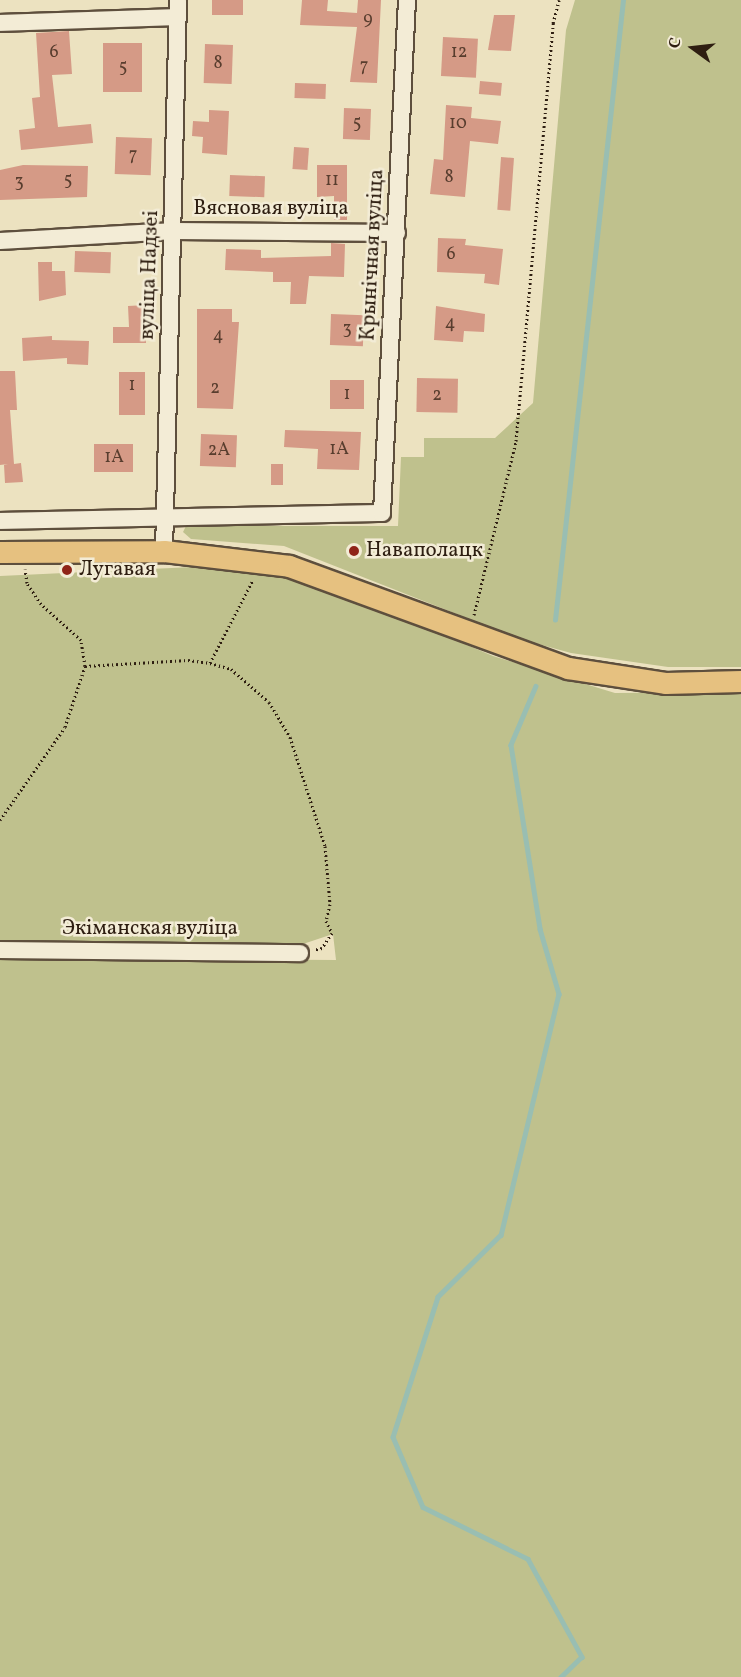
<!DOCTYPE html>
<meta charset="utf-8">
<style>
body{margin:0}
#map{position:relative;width:741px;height:1677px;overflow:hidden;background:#ece2c0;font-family:Vollkorn,serif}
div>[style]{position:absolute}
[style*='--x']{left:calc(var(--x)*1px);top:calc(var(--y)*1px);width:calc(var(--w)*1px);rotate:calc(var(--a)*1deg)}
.green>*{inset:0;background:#bfc18d}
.stream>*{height:4.5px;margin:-2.25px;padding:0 2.25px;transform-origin:2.25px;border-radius:2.25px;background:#99beb2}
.building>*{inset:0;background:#d59a86;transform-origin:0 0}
.path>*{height:3px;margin-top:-1.5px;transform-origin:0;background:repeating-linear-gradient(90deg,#2e1e11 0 1.5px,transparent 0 4.5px)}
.roads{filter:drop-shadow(2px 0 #5e4f3d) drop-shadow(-2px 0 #5e4f3d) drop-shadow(0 2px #5e4f3d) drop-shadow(0 -2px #5e4f3d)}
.minor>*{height:16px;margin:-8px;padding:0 8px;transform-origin:8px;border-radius:8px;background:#f3ecd6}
.major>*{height:21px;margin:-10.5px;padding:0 10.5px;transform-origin:10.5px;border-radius:10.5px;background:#e6c180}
.dots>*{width:16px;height:16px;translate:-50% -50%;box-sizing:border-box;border:3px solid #f3ecd6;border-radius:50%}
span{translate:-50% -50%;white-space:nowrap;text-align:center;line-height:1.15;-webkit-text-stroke:5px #f3ecd6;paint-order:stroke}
.number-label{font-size:18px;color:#583d2e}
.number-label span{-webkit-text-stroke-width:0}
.street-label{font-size:21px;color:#2e1e11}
.poi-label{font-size:21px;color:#2e1e11}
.left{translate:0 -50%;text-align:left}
.north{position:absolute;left:663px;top:18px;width:60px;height:60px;-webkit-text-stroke:4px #f3ecd6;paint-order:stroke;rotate:285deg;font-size:16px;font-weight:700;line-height:24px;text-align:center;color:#2e1e11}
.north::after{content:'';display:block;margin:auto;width:21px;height:27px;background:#2e1e11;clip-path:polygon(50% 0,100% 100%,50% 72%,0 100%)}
</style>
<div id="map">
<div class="green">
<div style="clip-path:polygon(575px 0,741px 0,741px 667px,668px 667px,571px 653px,520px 639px,284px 546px,191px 539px,183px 532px,186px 526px,398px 526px,401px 457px,424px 457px,424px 438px,495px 438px,533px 403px,566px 30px)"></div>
<div style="clip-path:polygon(236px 565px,349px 595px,493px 656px,615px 693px,741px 692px,741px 1677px,0 1677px,0 958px,336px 960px,333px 934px,300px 945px,0 942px,0 576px)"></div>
</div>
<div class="stream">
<div style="--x:555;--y:620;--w:624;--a:-83.74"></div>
<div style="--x:536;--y:686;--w:64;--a:113"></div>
<div style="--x:511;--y:745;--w:186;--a:81"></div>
<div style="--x:540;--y:929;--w:68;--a:73.7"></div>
<div style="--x:559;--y:994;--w:248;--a:103.5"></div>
<div style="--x:501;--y:1235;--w:88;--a:135.5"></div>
<div style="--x:438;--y:1297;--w:147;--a:107.8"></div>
<div style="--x:393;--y:1437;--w:76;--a:66.8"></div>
<div style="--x:423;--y:1507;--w:117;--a:26.3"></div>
<div style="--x:528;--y:1559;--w:112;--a:61.1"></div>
<div style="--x:582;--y:1657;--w:29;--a:136"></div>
</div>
<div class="building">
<div style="left:212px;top:0;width:31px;height:15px"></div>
<div style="clip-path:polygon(302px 0,328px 0,327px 11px,357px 13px,358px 0,381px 0,377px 83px,350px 82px,357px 27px,300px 25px)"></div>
<div style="clip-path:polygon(494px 15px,515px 15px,511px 51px,488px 50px)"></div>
<div style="clip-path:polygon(69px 31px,72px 74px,52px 75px,58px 127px,91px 124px,93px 143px,21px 150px,19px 130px,35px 128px,32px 98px,40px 97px,36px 33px)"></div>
<div style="left:443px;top:37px;width:35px;height:39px;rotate:3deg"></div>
<div style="left:142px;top:43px;width:49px;height:39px;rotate:90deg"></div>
<div style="left:205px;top:44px;width:28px;height:39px;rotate:2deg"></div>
<div style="left:480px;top:81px;width:22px;height:13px;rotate:5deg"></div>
<div style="left:295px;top:83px;width:31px;height:15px;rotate:2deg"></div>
<div style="clip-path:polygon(446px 105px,472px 107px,471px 118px,501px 121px,498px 144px,470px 141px,465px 197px,430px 194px,434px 159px,443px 160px)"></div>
<div style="left:344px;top:108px;width:27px;height:31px;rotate:2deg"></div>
<div style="clip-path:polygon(209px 110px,229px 111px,227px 155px,202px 153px,203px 137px,192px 136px,193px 121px,209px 122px)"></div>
<div style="left:116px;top:137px;width:36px;height:37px;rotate:2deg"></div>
<div style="left:294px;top:147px;width:15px;height:22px;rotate:4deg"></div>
<div style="left:501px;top:157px;width:13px;height:53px;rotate:4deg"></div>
<div style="clip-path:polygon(23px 165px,88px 166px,87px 197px,0 200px,0 170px)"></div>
<div style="clip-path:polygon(317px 165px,347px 165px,347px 220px,334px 220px,334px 196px,317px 197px)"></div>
<div style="left:230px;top:175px;width:35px;height:21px;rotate:2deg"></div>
<div style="clip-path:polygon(438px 238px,466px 239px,465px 245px,503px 249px,499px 285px,484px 283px,485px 274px,437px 272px)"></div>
<div style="clip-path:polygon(331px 243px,345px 244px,344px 277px,309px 276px,306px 304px,290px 304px,291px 282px,273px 282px,273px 272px,225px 270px,226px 249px,261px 250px,261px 258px,331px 256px)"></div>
<div style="left:75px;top:251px;width:36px;height:21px;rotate:2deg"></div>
<div style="clip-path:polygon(38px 262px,52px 262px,52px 271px,65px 271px,66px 295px,39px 301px)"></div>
<div style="clip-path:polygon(146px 305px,146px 343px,113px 343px,113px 327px,129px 327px,128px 306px)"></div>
<div style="clip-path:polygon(436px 306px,485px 314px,484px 332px,464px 331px,463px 342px,434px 340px)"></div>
<div style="clip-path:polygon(197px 309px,232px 309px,232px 322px,239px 322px,233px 409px,197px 408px)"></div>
<div style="left:331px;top:314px;width:33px;height:31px;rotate:2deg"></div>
<div style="clip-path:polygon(52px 336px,52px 340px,89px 341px,88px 365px,67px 364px,67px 358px,23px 361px,22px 338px)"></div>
<div style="clip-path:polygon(0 371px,15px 371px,17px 410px,10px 410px,14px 464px,21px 463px,23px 482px,5px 483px,4px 465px,8px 464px,0 465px)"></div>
<div style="left:119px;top:372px;width:26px;height:43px"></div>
<div style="left:417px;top:378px;width:41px;height:34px;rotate:1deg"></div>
<div style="left:330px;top:380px;width:34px;height:29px"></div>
<div style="clip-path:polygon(285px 430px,361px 432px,359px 470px,317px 469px,318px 449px,284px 447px)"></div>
<div style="left:201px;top:434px;width:36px;height:32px;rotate:2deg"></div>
<div style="left:94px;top:444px;width:39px;height:28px"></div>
<div style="left:271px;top:464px;width:12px;height:21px"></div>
</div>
<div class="path">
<div style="--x:474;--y:615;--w:179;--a:-76.4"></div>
<div style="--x:516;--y:441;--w:420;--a:-84.9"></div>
<div style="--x:553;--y:23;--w:24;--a:-75"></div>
<div style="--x:210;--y:663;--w:93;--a:-62.6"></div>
<div style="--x:85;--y:666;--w:103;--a:-3.3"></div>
<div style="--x:188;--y:660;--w:22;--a:8"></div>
<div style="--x:210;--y:663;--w:22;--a:16"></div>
<div style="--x:231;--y:669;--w:50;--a:41"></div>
<div style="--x:269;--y:702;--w:41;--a:59"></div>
<div style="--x:290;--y:737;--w:114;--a:72.2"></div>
<div style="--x:325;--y:846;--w:58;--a:85.1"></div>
<div style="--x:330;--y:904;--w:17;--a:103"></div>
<div style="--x:326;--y:921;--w:13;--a:63"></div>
<div style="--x:332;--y:933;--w:18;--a:124"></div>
<div style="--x:322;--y:948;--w:9;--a:167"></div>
<div style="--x:0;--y:820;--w:113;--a:-55"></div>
<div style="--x:65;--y:727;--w:64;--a:-71.8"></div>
<div style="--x:85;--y:666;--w:26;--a:-99"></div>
<div style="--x:81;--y:640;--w:54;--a:-138"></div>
<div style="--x:41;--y:604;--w:25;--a:-124"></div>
<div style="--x:27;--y:583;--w:14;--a:-98"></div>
</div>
<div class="roads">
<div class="minor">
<div style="--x:0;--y:23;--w:178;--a:-1.9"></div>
<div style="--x:0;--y:241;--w:175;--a:-3.3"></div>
<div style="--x:175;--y:231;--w:222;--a:0.5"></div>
<div style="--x:0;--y:521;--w:382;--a:-1.2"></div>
<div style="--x:382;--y:513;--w:514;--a:-87.21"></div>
<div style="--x:164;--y:551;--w:551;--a:-88.54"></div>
<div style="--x:0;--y:950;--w:300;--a:0.6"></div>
</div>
<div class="major">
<div style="--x:0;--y:552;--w:164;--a:-0.3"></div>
<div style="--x:164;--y:551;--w:126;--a:6.8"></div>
<div style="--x:289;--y:566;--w:297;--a:20.1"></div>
<div style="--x:568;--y:668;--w:98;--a:8.8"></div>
<div style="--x:665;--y:683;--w:76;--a:-1.5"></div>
</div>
</div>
<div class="dots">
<div style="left:354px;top:551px;background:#8f2418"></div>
<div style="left:67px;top:570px;background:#8f2418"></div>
</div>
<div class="number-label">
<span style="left:368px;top:20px">9</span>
<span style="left:54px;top:53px">6</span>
<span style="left:459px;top:53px">12</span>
<span style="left:218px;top:64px">8</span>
<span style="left:364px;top:67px">7</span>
<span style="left:123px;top:68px">5</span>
<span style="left:357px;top:124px">5</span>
<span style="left:458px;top:124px">10</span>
<span style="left:133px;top:156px">7</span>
<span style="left:449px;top:178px">8</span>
<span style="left:68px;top:181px">5</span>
<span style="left:332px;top:181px">11</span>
<span style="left:19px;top:183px">3</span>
<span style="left:451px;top:255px">6</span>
<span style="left:450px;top:324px">4</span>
<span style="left:347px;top:330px">3</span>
<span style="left:218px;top:336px">4</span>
<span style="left:132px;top:386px">1</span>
<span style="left:215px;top:389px">2</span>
<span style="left:347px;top:395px">1</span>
<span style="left:437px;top:396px">2</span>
<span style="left:339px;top:450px">1А</span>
<span style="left:219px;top:451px">2А</span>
<span style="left:114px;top:458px">1А</span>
</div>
<div class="street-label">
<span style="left:271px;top:209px">Вясновая вуліца</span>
<span style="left:373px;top:255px;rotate:-87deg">Крынічная вуліца</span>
<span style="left:150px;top:275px;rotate:-88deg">вуліца Надзеі</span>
<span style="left:150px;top:929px">Экіманская вуліца</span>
</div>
<div class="poi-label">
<span class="left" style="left:366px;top:551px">Наваполацк</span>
<span class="left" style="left:79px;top:570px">Лугавая</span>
</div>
<div class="north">С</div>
</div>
